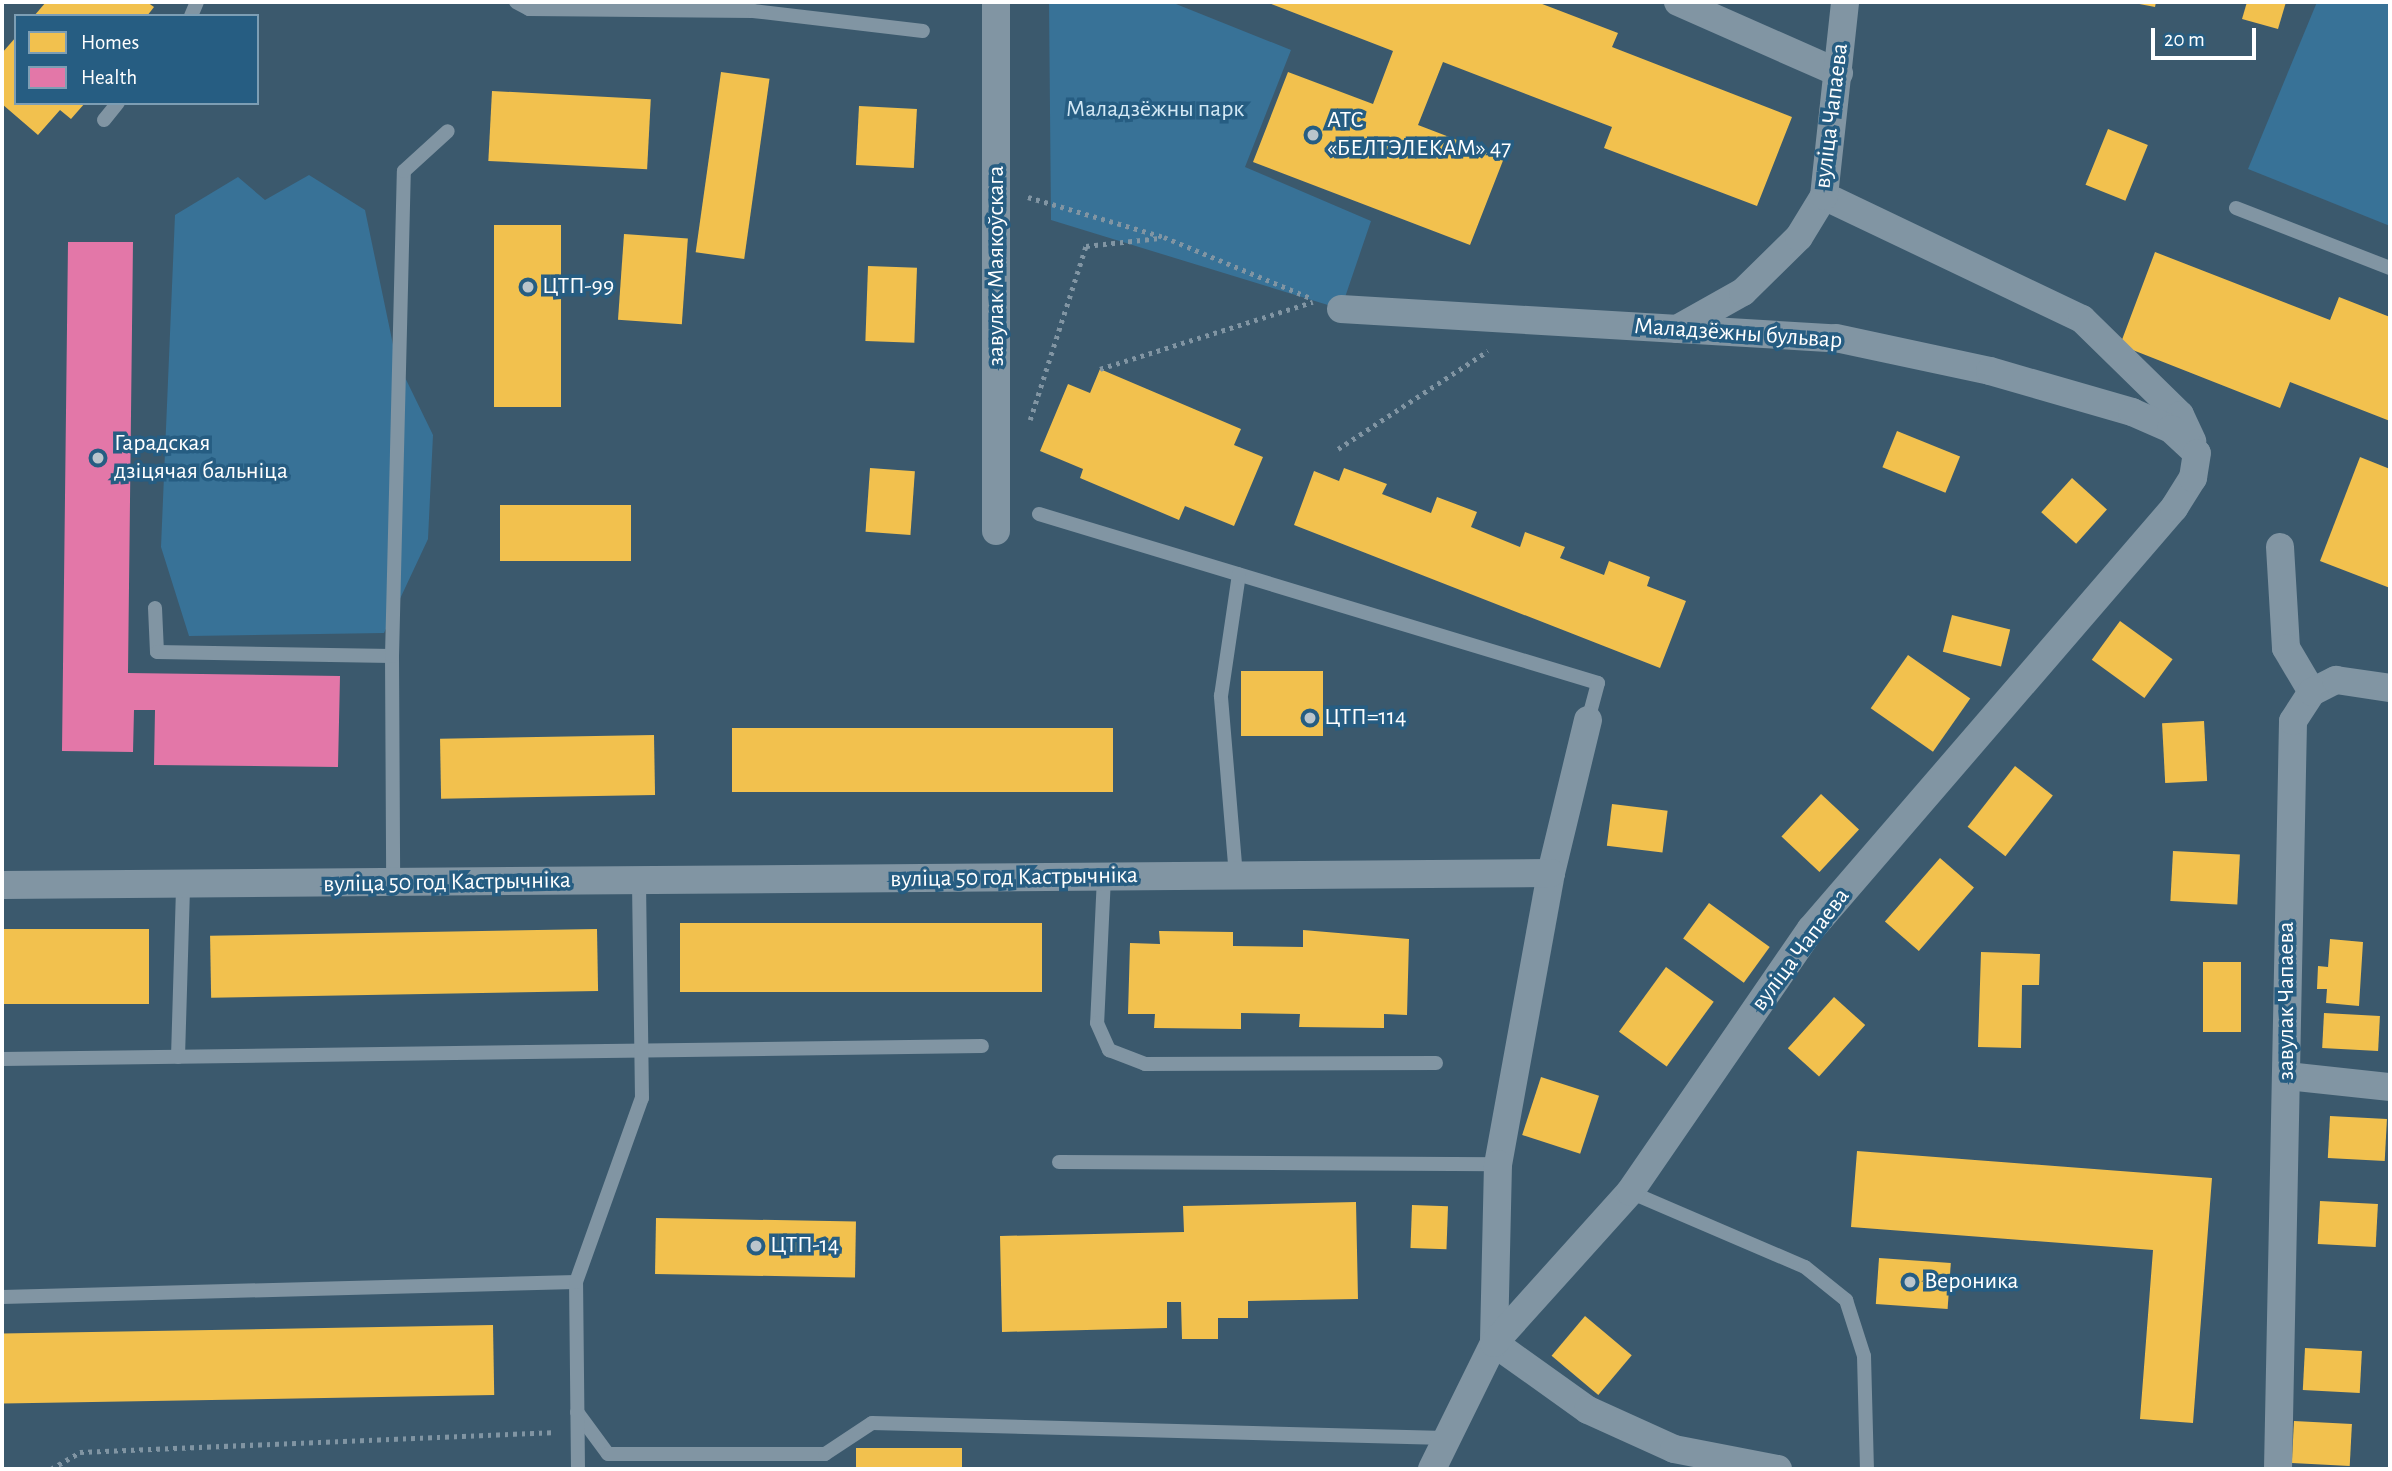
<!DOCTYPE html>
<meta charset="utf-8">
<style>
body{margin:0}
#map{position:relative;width:2392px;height:1471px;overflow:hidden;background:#3b596d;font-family:"Alegreya Sans",sans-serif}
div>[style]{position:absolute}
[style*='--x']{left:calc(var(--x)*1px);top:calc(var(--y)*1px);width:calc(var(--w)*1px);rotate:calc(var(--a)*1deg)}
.green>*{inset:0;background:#387297}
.homes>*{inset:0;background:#f2c14e;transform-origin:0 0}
.health>*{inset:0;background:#e377a8}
.path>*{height:4.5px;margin-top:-2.25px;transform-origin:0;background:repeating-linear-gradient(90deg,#8195a3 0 3.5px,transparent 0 8.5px)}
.service>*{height:14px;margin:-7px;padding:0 7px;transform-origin:7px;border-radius:7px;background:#8195a3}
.minor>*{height:28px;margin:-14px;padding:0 14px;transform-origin:14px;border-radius:14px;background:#8195a3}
.dots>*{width:19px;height:19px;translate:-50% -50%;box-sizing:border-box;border:4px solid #265d82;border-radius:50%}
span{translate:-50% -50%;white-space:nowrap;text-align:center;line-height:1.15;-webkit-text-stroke:7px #265d82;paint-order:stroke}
.park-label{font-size:24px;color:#d2e8f5}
.street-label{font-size:24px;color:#fff}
.poi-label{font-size:24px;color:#fff}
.left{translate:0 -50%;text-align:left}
.frame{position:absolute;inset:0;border:4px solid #fff;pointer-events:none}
.legend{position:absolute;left:14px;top:14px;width:245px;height:91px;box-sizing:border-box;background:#265d82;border:2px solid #7d9eb4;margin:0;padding:9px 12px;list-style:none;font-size:21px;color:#fff}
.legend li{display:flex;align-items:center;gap:14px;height:35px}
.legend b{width:35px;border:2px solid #7d9eb4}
.scale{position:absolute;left:2151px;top:28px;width:105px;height:32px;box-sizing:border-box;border:4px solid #fff;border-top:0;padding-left:9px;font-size:21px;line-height:24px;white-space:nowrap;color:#fff;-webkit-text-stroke:5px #265d82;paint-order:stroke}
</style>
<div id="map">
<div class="green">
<div style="clip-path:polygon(1049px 2px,1171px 2px,1291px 50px,1245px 167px,1371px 221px,1341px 309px,1051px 220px)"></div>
<div style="clip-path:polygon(2317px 2px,2390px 2px,2390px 226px,2248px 169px)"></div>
<div style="clip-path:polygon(309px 175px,365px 210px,396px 359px,433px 435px,428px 539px,384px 633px,189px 636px,161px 547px,175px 215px,238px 177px,265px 200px)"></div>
</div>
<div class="homes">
<div style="clip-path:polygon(46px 2px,147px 2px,154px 7px,147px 16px,34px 16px)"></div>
<div style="clip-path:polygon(1266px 2px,1537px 2px,1618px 33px,1612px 47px,1792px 117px,1757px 206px,1604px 148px,1612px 127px,1443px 62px,1418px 125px,1504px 158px,1470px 245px,1253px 162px,1288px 72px,1373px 104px,1393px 51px)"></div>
<div style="clip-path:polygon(2129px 2px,2156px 2px,2155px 7px)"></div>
<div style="clip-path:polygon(2247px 2px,2286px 2px,2278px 29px,2242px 19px)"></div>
<div style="clip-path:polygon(16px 37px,16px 103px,85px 103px,71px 119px,60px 110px,38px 135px,2px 104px,2px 53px)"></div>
<div style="left:721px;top:72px;width:49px;height:182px;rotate:8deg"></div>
<div style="left:492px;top:91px;width:159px;height:70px;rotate:3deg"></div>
<div style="left:859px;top:106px;width:58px;height:59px;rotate:3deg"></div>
<div style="left:2108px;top:129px;width:43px;height:60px;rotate:22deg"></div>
<div style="left:494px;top:225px;width:67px;height:182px"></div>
<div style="left:624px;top:234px;width:64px;height:86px;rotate:4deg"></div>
<div style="clip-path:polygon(2155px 252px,2330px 320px,2339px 297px,2390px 317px,2390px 421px,2290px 382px,2280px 408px,2120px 345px)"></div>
<div style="left:868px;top:266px;width:49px;height:75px;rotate:2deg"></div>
<div style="clip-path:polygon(1100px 369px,1241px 429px,1234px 445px,1263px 457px,1234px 526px,1185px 506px,1179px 520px,1080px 478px,1083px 469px,1040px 451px,1068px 384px,1090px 393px)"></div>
<div style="left:1897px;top:431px;width:68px;height:39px;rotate:22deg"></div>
<div style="clip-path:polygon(2360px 457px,2390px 469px,2390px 588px,2320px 561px)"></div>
<div style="left:870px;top:468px;width:45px;height:64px;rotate:4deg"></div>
<div style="clip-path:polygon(1344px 468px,1387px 484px,1382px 494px,1431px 513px,1437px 497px,1477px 512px,1471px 527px,1520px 547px,1525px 532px,1565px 547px,1560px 558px,1604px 575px,1609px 561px,1650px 577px,1647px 586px,1686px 601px,1660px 668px,1294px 525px,1314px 471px,1339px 481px)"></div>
<div style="left:2072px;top:478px;width:47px;height:46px;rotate:42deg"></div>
<div style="left:500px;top:505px;width:131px;height:56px"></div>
<div style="left:1952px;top:615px;width:60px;height:38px;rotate:14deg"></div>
<div style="left:2120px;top:621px;width:65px;height:48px;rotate:36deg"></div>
<div style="left:1908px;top:655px;width:76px;height:65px;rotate:35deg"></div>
<div style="left:1323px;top:671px;width:65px;height:82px;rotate:90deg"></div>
<div style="left:2204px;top:721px;width:60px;height:42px;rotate:87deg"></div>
<div style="left:1113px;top:728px;width:64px;height:381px;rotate:90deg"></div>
<div style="left:654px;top:735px;width:60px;height:214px;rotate:89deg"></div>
<div style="left:2015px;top:766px;width:48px;height:77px;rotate:38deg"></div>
<div style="left:1821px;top:794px;width:52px;height:58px;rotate:43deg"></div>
<div style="left:1612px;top:804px;width:56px;height:42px;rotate:7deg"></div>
<div style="left:2173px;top:851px;width:67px;height:50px;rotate:3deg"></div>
<div style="left:1940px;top:858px;width:45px;height:84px;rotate:41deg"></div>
<div style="left:1709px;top:903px;width:75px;height:44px;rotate:36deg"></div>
<div style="left:680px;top:923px;width:362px;height:69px"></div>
<div style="left:149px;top:929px;width:75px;height:147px;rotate:90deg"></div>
<div style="left:597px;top:929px;width:62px;height:387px;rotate:89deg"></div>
<div style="clip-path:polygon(1303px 930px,1409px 939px,1407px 1015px,1384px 1014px,1384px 1028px,1299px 1027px,1300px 1014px,1241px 1013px,1241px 1029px,1154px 1028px,1155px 1014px,1128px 1014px,1130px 943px,1160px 944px,1159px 931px,1233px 932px,1233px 946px,1303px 947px)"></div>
<div style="clip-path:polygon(2330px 939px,2363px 942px,2359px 1006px,2326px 1003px,2327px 989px,2317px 989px,2318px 966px,2328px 967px)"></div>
<div style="clip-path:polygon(1981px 952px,2040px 954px,2039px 985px,2022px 985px,2021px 1048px,1978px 1047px)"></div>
<div style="left:2203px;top:962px;width:38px;height:70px"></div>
<div style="left:1666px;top:967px;width:59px;height:80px;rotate:36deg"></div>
<div style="left:1834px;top:997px;width:42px;height:69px;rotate:42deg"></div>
<div style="left:2324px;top:1013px;width:56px;height:35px;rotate:3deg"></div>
<div style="left:1541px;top:1077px;width:61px;height:61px;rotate:18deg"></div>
<div style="left:2330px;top:1116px;width:57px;height:42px;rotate:3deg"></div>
<div style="clip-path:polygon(1857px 1151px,2212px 1178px,2193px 1423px,2140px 1419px,2153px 1250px,1851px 1227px)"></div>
<div style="left:2320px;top:1201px;width:58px;height:43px;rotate:3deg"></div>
<div style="clip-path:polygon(1356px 1202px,1358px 1299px,1248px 1301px,1248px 1318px,1218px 1318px,1218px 1339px,1182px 1339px,1181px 1302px,1167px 1302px,1167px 1328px,1002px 1332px,1000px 1236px,1184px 1232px,1183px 1206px)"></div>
<div style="left:1412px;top:1205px;width:36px;height:43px;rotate:2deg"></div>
<div style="left:656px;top:1218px;width:200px;height:56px;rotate:1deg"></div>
<div style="left:1879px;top:1258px;width:72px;height:46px;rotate:4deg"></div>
<div style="left:1585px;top:1316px;width:61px;height:52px;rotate:40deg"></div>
<div style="left:493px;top:1325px;width:70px;height:491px;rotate:89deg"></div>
<div style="left:2305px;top:1348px;width:57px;height:42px;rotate:3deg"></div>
<div style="left:2294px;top:1421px;width:58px;height:42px;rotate:3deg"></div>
<div style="left:962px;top:1448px;width:21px;height:106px;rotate:90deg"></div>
</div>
<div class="health">
<div style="clip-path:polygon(68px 242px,133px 242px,128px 673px,340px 676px,338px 767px,154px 765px,155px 710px,134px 710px,133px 752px,62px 751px)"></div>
</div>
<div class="path">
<div style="--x:1028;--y:197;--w:142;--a:16.4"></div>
<div style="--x:1164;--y:237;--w:161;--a:22.6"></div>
<div style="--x:1100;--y:369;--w:223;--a:-17.5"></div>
<div style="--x:1030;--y:420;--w:183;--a:-72.2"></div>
<div style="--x:1086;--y:246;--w:74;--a:-6.2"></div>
<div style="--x:1338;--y:449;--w:179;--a:-33.2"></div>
<div style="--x:51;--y:1469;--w:34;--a:-30"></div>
<div style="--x:80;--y:1452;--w:473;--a:-2.4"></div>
</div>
<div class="service">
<div style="--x:516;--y:2;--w:15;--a:28"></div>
<div style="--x:529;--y:9;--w:224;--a:0.5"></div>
<div style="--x:753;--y:11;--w:171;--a:6.7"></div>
<div style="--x:191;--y:16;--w:15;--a:-67"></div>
<div style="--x:104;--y:120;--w:22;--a:-51"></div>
<div style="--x:2236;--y:208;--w:165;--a:21.3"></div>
<div style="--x:1039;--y:514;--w:584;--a:16.82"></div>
<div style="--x:1598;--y:683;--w:38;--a:105"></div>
<div style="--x:155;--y:608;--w:44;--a:87.4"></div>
<div style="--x:157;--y:652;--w:235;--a:1"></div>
<div style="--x:392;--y:656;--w:227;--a:89.7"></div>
<div style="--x:392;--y:656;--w:485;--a:-88.6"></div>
<div style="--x:404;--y:171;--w:59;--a:-42.3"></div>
<div style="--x:1236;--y:876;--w:181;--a:-94.8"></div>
<div style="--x:1221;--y:696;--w:123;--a:-81.6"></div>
<div style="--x:1104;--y:877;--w:146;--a:92.7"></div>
<div style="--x:1097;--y:1023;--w:30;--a:66"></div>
<div style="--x:1109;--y:1050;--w:39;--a:21"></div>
<div style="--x:1145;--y:1064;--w:291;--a:-0.2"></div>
<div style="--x:178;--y:1057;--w:172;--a:-88.3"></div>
<div style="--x:2;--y:1059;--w:980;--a:-0.76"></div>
<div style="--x:1059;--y:1162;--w:439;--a:0.3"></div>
<div style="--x:1630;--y:1192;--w:190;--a:23.2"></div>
<div style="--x:1805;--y:1267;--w:53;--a:38.8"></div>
<div style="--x:1846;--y:1300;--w:59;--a:72.2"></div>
<div style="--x:1864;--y:1356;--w:113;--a:88.5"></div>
<div style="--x:2;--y:1297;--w:574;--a:-1.5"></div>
<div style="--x:577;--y:1412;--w:52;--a:53.6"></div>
<div style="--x:608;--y:1454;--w:217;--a:0"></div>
<div style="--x:825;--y:1454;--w:56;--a:-33.4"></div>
<div style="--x:872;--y:1423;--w:574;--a:1.5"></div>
<div style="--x:578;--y:1469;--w:187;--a:-90.6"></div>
<div style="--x:576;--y:1282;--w:195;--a:-70.3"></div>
<div style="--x:642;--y:1098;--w:217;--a:-90.8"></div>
</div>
<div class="minor">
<div style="--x:996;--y:2;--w:529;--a:90"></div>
<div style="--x:1678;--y:2;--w:176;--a:23.8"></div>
<div style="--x:1824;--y:196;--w:286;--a:25.5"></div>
<div style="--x:2082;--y:319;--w:137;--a:44.4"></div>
<div style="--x:2180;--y:415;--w:29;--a:65"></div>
<div style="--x:1341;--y:309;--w:496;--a:3.4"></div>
<div style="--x:1836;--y:338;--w:157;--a:12.1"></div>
<div style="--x:1990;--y:371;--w:148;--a:16.1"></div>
<div style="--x:2132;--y:412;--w:43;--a:23.6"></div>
<div style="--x:2171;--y:429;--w:35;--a:43"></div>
<div style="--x:1677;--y:329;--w:76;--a:-29.3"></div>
<div style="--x:1743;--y:292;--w:78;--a:-44.5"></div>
<div style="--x:1799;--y:237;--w:48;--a:-58.6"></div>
<div style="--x:1824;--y:196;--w:195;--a:-83.8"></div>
<div style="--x:2280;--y:547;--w:101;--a:86.6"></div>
<div style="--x:2286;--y:648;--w:51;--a:59.4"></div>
<div style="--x:1588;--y:720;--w:157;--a:103.6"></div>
<div style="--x:1551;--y:873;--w:296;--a:100.3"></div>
<div style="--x:1498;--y:1164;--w:179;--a:91.3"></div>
<div style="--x:1494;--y:1343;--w:115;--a:35.5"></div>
<div style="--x:1588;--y:1410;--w:94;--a:24.4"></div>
<div style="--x:1674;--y:1449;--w:106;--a:10.9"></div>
<div style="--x:2;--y:885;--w:1549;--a:-0.44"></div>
<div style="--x:2287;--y:1076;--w:104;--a:6.1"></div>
<div style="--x:1432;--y:1469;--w:140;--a:-63.8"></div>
<div style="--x:1494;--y:1343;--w:203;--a:-48"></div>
<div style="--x:1630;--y:1192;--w:319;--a:-55.5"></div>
<div style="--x:1811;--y:929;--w:556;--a:-49.23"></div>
<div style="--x:2174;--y:508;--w:36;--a:-58"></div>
<div style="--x:2193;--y:478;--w:25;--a:-81"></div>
<div style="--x:2278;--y:1469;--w:748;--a:-88.85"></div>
<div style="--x:2293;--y:721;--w:35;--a:-57"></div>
<div style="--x:2312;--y:692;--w:27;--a:-27"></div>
<div style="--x:2336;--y:680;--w:55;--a:8.4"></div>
</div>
<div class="dots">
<div style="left:1313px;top:135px;background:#bac5cc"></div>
<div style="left:528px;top:287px;background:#bac5cc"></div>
<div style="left:98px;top:458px;background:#bac5cc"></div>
<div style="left:1310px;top:718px;background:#bac5cc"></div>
<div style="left:756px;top:1246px;background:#bac5cc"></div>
<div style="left:1910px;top:1282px;background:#bac5cc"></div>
</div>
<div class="park-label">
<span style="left:1155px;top:110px">Маладзёжны парк</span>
</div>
<div class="street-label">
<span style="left:1832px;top:116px;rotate:-83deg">вуліца Чапаева</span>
<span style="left:997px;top:266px;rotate:-90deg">завулак Маякоўскага</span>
<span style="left:1738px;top:334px;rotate:4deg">Маладзёжны бульвар</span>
<span style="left:1014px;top:878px;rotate:-1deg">вуліца 50 год Кастрычніка</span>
<span style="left:447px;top:883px;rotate:-1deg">вуліца 50 год Кастрычніка</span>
<span style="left:1801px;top:950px;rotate:-53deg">вуліца Чапаева</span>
<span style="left:2287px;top:1001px;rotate:-90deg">завулак Чапаева</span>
</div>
<div class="poi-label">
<span class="left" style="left:1327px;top:135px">АТС<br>«БЕЛТЭЛЕКАМ» 47</span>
<span class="left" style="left:542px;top:287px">ЦТП-99</span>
<span class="left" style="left:114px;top:458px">Гарадская<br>дзіцячая бальніца</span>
<span class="left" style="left:1324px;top:718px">ЦТП=114</span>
<span class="left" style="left:770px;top:1246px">ЦТП-14</span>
<span class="left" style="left:1924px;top:1282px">Вероника</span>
</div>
<div class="frame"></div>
<ul class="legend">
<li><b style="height:19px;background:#f2c14e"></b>Homes</li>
<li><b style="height:19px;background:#e377a8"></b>Health</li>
</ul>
<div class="scale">20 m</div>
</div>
